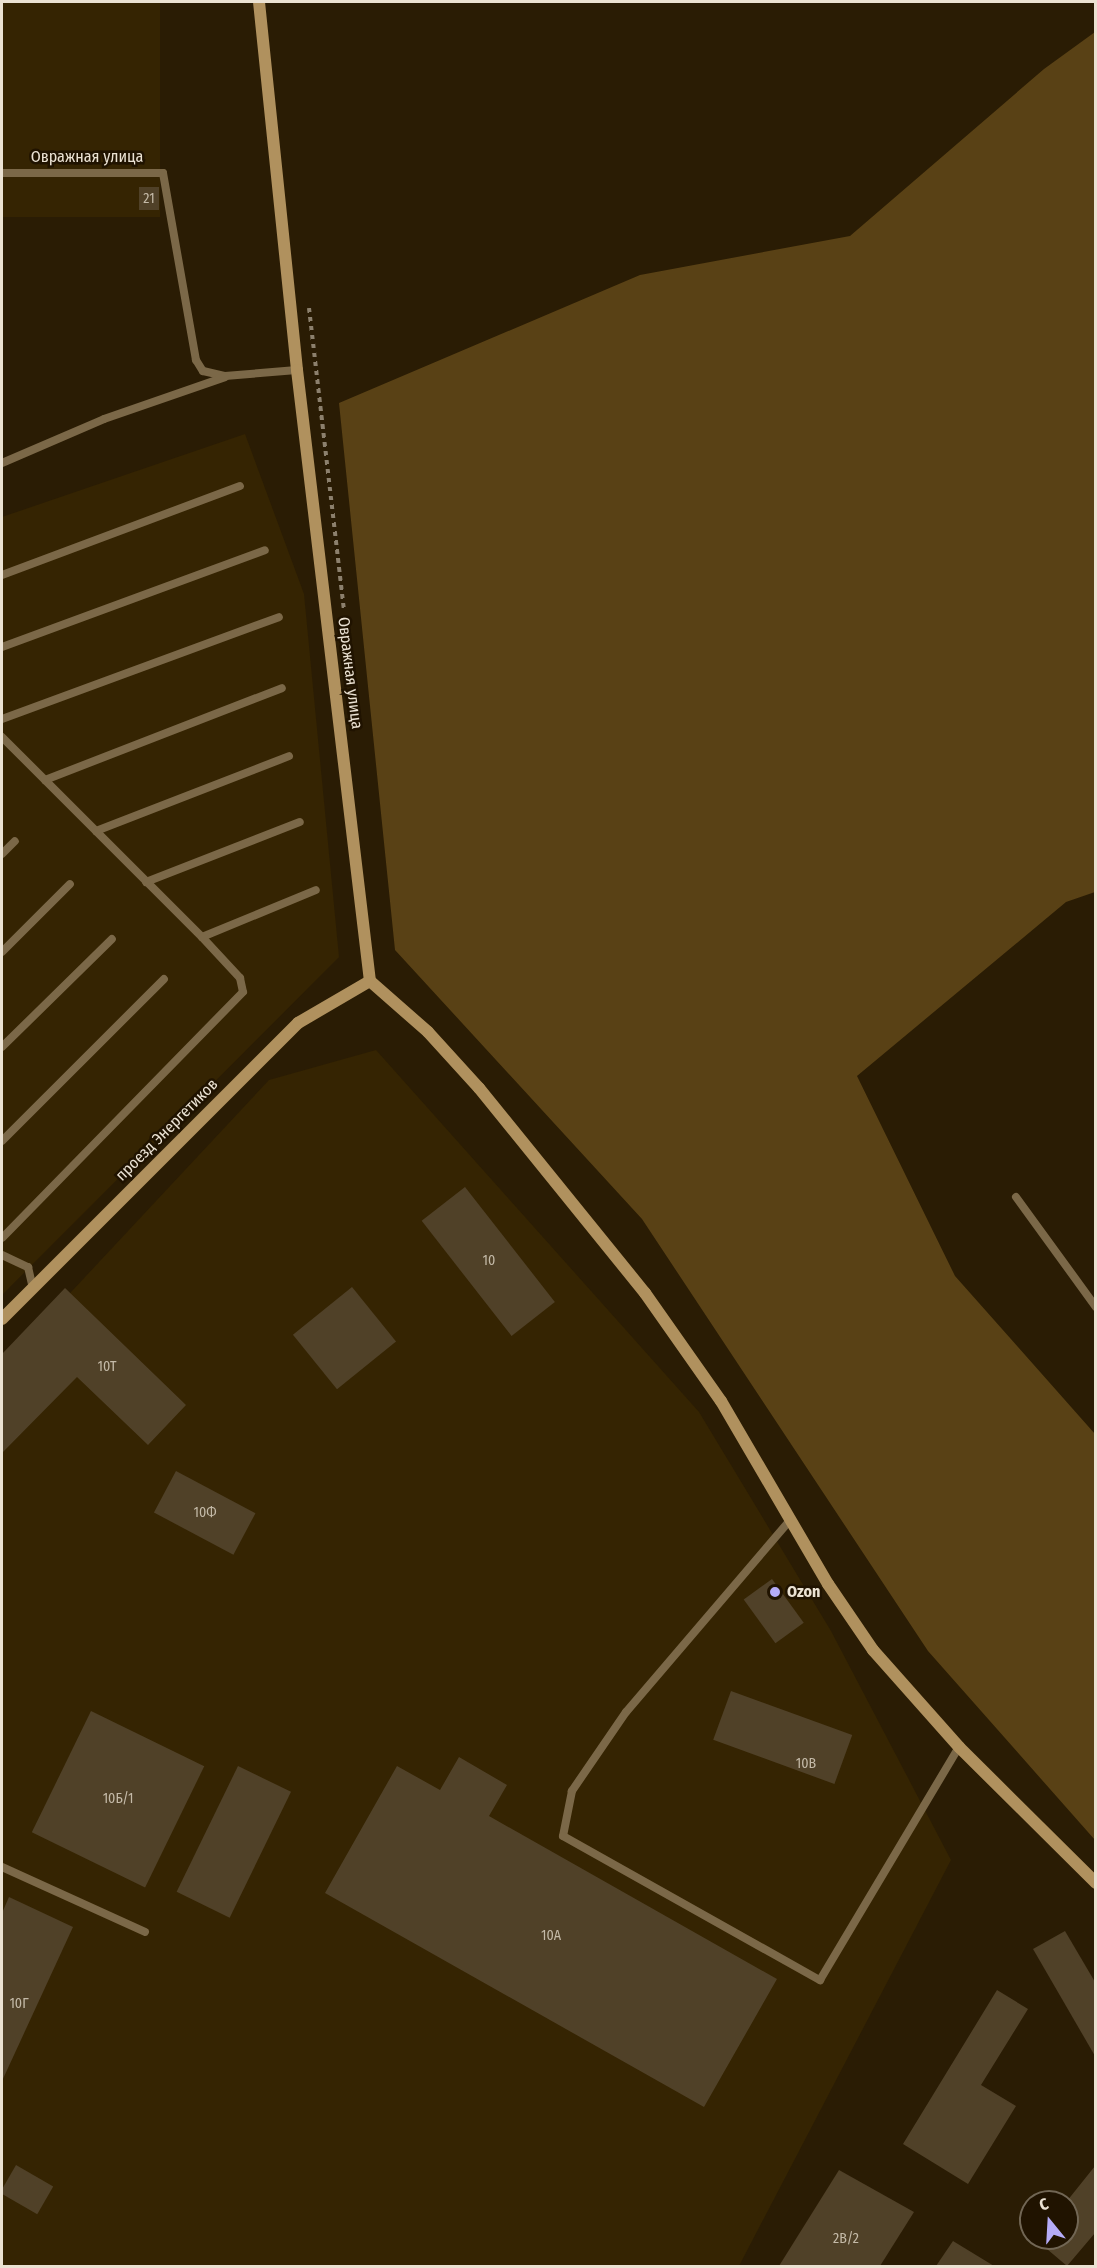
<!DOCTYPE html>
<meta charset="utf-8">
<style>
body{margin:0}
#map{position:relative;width:1097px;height:2268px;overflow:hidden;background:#2a1c04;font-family:"Fira Sans Condensed",sans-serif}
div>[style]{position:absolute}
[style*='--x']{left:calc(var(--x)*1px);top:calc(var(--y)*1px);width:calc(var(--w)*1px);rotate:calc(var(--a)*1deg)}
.built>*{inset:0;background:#352402;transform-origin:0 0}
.green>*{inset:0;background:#594115}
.building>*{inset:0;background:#504128;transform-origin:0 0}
.path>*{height:4px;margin-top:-2px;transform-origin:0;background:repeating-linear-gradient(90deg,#8c806d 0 4.5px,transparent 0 9px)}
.lane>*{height:8px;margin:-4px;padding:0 4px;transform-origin:4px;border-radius:4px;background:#7b6848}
.secondary>*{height:12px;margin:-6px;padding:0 6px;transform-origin:6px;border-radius:6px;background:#b0915e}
.dots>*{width:16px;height:16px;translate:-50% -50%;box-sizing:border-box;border:3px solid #201300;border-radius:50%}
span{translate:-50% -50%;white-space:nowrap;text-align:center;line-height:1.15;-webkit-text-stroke:5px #201300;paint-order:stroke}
.number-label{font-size:14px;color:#c4baa8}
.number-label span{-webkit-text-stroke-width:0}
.street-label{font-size:16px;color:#ebe2d3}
.poi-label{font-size:16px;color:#ebe2d3;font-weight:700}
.left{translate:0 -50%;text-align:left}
.frame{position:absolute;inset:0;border:3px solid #ebe2d3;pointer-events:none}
.north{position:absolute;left:1019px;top:2190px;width:60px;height:60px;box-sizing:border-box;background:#201300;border:2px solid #716654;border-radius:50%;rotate:342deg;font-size:16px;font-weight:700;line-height:24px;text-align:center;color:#ebe2d3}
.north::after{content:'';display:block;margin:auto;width:21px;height:27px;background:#b5acf8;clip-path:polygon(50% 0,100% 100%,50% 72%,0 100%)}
</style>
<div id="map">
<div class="built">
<div style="left:2px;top:2px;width:158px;height:215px"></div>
<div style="clip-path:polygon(245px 434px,304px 594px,339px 957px,2px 1295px,2px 517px)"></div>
<div style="clip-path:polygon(376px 1050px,699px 1412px,831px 1631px,951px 1860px,739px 2266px,2px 2266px,2px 1366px,269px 1080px)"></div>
</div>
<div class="green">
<div style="clip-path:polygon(1095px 32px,1095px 892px,1066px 902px,857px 1076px,955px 1276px,1095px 1434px,1095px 1840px,928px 1651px,642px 1219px,395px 950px,339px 403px,640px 275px,850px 236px,1044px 69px)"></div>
</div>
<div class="building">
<div style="left:139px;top:187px;width:20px;height:23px"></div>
<div style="left:465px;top:1187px;width:146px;height:55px;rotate:52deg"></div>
<div style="left:352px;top:1287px;width:70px;height:76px;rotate:51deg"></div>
<div style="clip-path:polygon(65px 1288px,186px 1405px,148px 1445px,77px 1377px,2px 1453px,2px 1354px)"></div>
<div style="left:176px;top:1471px;width:90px;height:47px;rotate:28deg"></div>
<div style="left:772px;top:1579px;width:54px;height:35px;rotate:54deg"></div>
<div style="left:731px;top:1691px;width:129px;height:52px;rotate:20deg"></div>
<div style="left:91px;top:1711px;width:126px;height:135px;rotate:26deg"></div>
<div style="clip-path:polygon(459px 1757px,507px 1785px,489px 1816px,777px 1979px,704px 2107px,325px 1893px,397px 1766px,440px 1790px)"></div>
<div style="left:238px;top:1766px;width:59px;height:140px;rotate:26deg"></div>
<div style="clip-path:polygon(9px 1897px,73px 1927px,2px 2081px,2px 1913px)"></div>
<div style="clip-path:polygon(1065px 1931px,1095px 1982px,1095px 2056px,1033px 1949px)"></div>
<div style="clip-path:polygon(997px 1990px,1028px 2009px,981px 2085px,1016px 2106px,968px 2184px,903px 2144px)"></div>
<div style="left:16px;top:2165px;width:43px;height:32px;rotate:30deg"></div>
<div style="clip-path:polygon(1095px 2166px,1095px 2233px,1067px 2266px,1034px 2238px,1067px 2238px,1067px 2201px)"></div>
<div style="clip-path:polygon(839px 2170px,914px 2212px,880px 2266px,779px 2266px)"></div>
<div style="clip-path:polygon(953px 2241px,994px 2266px,936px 2266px)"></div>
</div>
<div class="path">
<div style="--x:309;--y:308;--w:305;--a:83.4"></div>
</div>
<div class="lane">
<div style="--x:2;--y:173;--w:161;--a:0"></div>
<div style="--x:163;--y:173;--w:190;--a:80"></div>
<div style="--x:196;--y:360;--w:13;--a:58"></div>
<div style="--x:203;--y:371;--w:23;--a:13"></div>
<div style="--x:225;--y:376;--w:72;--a:-4.8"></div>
<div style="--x:2;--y:463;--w:111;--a:-23.3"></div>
<div style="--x:104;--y:419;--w:128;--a:-19.1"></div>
<div style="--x:2;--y:575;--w:254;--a:-20.5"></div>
<div style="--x:2;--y:647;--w:280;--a:-20.2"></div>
<div style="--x:2;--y:719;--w:295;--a:-20.2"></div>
<div style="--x:2;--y:737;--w:283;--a:45"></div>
<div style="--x:202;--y:937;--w:56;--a:47.2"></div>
<div style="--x:240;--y:978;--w:14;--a:78"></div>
<div style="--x:243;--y:992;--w:344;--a:134.4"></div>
<div style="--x:45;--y:780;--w:254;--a:-21.2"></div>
<div style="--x:96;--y:831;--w:207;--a:-21.2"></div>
<div style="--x:2;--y:854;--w:18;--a:-45"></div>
<div style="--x:146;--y:882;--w:165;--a:-21.3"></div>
<div style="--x:202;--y:937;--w:123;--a:-22.4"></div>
<div style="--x:2;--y:952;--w:96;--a:-45"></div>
<div style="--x:2;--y:1047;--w:154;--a:-44.5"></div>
<div style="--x:2;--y:1141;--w:229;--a:-45"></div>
<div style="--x:1016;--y:1197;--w:136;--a:54"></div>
<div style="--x:2;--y:1255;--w:29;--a:25"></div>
<div style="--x:28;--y:1267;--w:22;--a:77"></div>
<div style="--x:791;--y:1519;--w:254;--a:130.5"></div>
<div style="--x:626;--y:1712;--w:96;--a:124.4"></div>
<div style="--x:572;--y:1791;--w:46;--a:101.3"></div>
<div style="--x:563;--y:1836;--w:295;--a:29.3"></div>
<div style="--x:820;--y:1980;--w:271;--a:-59.2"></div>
<div style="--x:2;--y:1867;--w:157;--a:24.4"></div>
</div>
<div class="secondary">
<div style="--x:259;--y:2;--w:370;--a:84.1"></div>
<div style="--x:297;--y:370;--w:615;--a:83.19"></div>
<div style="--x:370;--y:981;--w:77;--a:41.3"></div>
<div style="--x:428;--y:1032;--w:76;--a:47.7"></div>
<div style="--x:479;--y:1088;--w:264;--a:51"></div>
<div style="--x:645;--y:1293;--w:132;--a:54.9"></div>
<div style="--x:721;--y:1401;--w:212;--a:59.7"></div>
<div style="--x:828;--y:1584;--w:80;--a:55.7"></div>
<div style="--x:873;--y:1650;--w:130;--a:48.4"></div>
<div style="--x:959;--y:1747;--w:193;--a:44.8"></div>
<div style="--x:2;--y:1319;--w:419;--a:-45"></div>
<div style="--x:298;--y:1023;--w:83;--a:-30.3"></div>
</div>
<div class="dots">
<div style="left:775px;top:1592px;background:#b5acf8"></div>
</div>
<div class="number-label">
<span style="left:149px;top:199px">21</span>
<span style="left:489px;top:1261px">10</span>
<span style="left:107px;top:1367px">10Т</span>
<span style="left:205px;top:1513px">10Ф</span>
<span style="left:806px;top:1764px">10В</span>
<span style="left:118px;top:1799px">10Б/1</span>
<span style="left:551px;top:1936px">10А</span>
<span style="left:19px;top:2004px">10Г</span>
<span style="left:846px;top:2239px">2В/2</span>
</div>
<div class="street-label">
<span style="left:87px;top:157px">Овражная улица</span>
<span style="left:350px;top:673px;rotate:83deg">Овражная улица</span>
<span style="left:167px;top:1130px;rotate:-45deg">проезд Энергетиков</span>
</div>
<div class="poi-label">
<span class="left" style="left:787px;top:1592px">Ozon</span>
</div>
<div class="frame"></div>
<div class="north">С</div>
</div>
